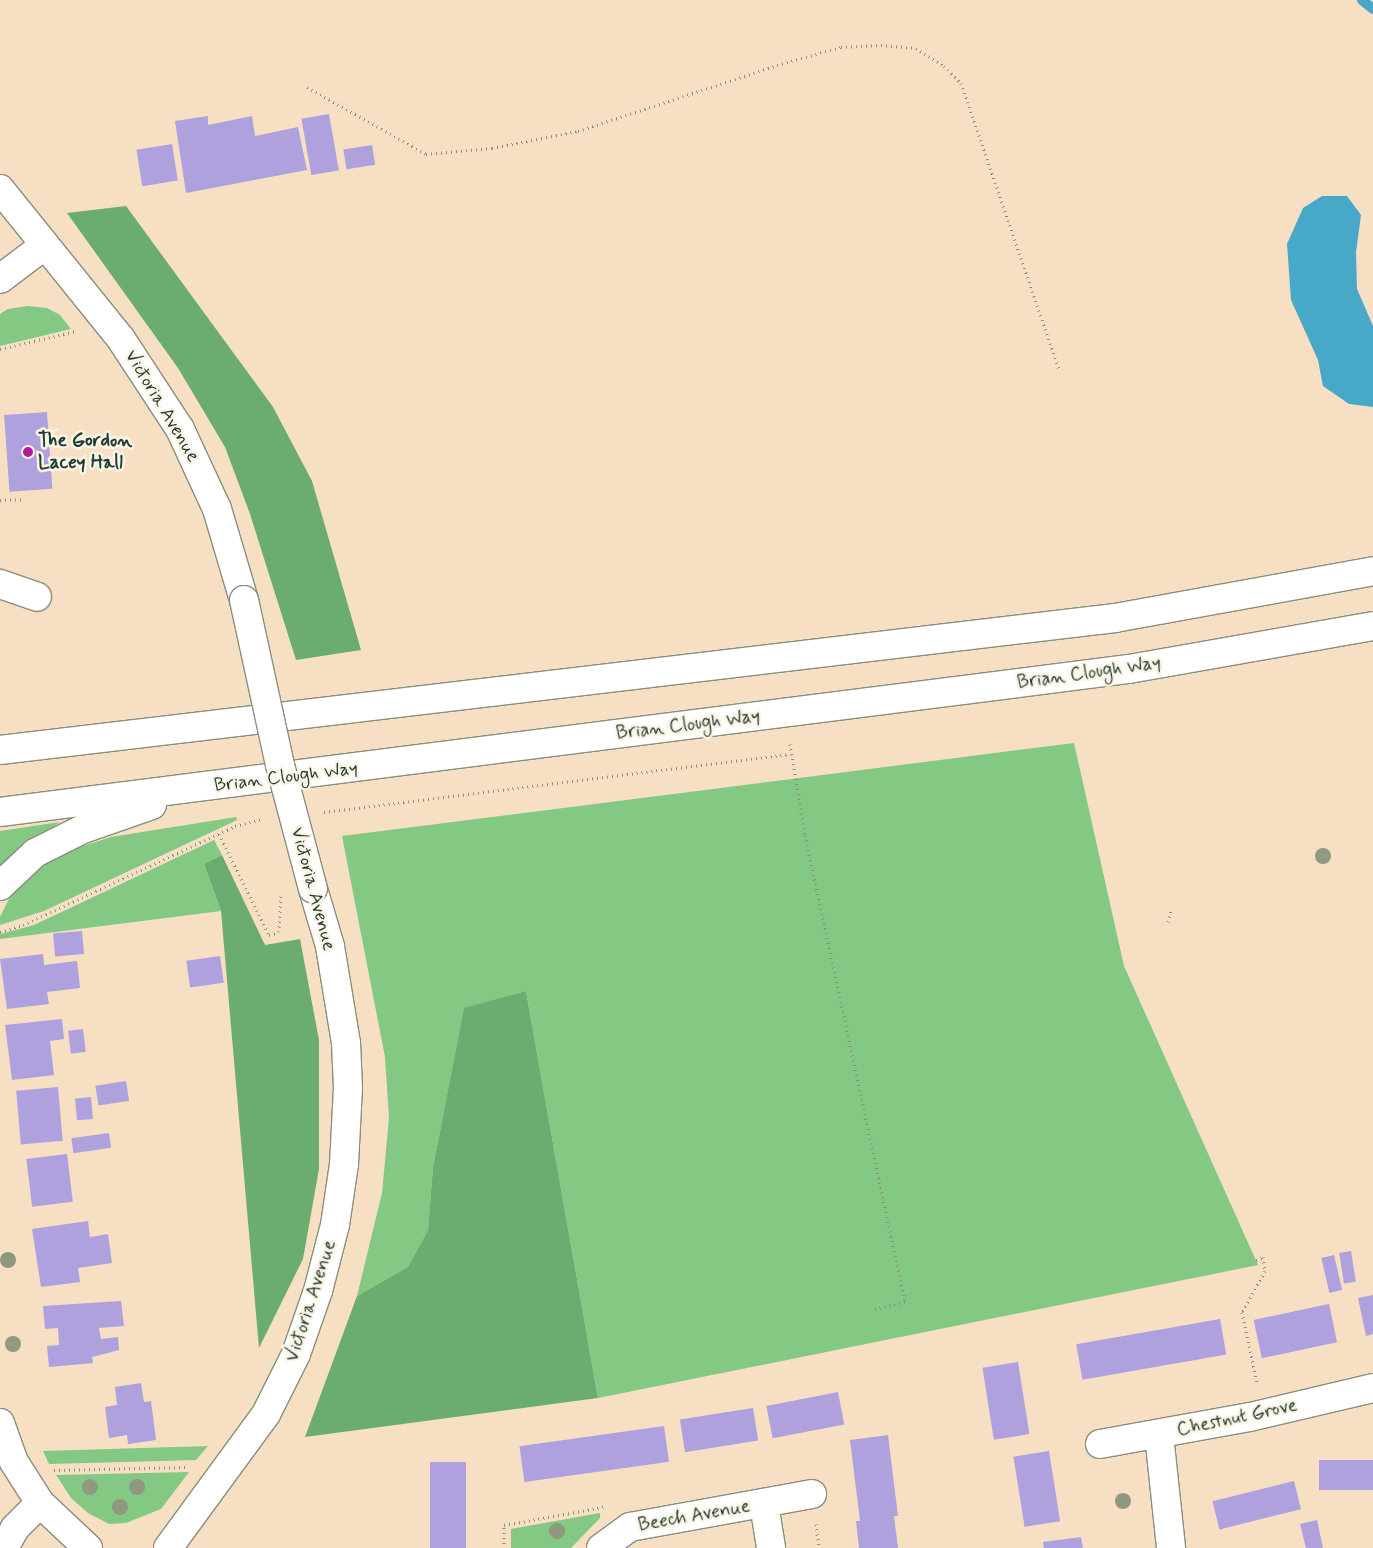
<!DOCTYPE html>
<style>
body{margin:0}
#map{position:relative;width:1373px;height:1548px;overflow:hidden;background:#f6dfc3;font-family:Mynerve,sans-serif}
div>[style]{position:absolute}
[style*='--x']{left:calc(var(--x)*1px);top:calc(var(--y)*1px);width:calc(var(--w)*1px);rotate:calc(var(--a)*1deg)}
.green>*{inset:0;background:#84c983}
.forest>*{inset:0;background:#6bad71}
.water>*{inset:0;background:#48a8c7}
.stream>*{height:10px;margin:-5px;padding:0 5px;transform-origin:5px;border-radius:5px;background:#48a8c7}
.building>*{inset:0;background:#afa1dd;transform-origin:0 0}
.path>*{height:3px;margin-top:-1.5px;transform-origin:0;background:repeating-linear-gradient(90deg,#8a8e7c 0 1px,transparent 0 5px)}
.roads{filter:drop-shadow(1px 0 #8a8e7c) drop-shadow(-1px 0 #8a8e7c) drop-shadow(0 1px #8a8e7c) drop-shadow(0 -1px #8a8e7c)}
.minor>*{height:28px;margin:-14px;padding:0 14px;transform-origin:14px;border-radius:14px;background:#fff}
.highway>*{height:28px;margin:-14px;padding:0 14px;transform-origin:14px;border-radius:14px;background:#fff}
.bridges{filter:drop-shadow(1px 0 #8a8e7c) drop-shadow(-1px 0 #8a8e7c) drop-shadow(0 1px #8a8e7c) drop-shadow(0 -1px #8a8e7c)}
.minor-bridge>*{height:28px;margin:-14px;padding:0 14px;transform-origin:14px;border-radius:14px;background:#fff}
.trees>*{width:16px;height:16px;margin:-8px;border-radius:50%;background:#8e997f}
.dots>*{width:14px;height:14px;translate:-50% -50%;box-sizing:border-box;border:2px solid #fcf5e5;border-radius:50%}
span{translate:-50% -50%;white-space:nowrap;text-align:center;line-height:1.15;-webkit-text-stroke:5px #fcf5e5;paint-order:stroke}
.street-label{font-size:19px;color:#1f3d34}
.poi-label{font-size:19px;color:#1f3d34;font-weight:700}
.left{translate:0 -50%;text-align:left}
</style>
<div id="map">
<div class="green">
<div style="clip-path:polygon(28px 306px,47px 308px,60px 315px,71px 329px,0 346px,0 314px,8px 309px)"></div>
<div style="clip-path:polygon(1074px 743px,1124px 966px,1258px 1265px,598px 1398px,526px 991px,464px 1009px,433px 1167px,428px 1230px,408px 1267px,357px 1296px,382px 1193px,389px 1118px,385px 1057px,342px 836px)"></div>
<div style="clip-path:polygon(236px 817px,237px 820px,44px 911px,0 925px,0 917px,15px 887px,32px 870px,64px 852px,111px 837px)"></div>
<div style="clip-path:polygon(60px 822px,36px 840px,0 868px,0 831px)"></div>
<div style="clip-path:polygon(214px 840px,222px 855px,204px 864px,221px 911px,0 939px,0 934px,34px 925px)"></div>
<div style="clip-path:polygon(208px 1446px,196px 1460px,49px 1464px,43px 1451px)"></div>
<div style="clip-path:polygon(189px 1472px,161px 1509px,126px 1523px,109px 1524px,88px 1513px,71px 1498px,56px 1475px)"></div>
<div style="clip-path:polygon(600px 1513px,600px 1518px,571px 1548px,511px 1548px,511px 1529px)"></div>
</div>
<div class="forest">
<div style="clip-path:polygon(126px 206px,273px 407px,312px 481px,361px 650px,296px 660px,250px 514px,225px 447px,178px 368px,67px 213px)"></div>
<div style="clip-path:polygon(222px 855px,265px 945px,300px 939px,319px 1040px,319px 1169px,303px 1259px,259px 1348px,221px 911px,204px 864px)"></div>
<div style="clip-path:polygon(526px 991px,598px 1398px,305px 1437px,357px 1296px,408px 1267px,428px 1230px,433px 1167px,464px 1008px)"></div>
</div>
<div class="water">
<div style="clip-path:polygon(1322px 196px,1347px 196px,1361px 215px,1356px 252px,1357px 289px,1373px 326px,1373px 407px,1349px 404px,1323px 386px,1318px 360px,1291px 300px,1287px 244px,1303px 208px)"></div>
</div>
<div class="stream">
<div style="--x:1362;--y:0;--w:14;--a:39"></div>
</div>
<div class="building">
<div style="left:329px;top:114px;width:57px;height:28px;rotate:80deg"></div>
<div style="clip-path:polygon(208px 116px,208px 125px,252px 116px,255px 136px,298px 127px,307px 170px,186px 193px,175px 121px)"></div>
<div style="left:172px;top:144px;width:37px;height:36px;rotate:81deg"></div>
<div style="left:372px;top:145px;width:20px;height:29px;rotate:81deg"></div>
<div style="left:47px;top:412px;width:77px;height:43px;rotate:86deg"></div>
<div style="left:82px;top:931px;width:23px;height:29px;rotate:85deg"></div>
<div style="clip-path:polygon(43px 954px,44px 965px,77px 961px,80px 988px,47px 992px,49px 1004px,7px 1009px,0 959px)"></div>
<div style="left:220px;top:956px;width:27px;height:34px;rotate:82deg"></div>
<div style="clip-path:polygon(62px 1019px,64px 1039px,50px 1041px,54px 1075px,12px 1080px,5px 1025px)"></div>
<div style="left:83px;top:1029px;width:23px;height:15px;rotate:83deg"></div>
<div style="left:126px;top:1081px;width:20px;height:31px;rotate:81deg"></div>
<div style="left:58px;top:1087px;width:54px;height:42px;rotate:85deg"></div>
<div style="left:91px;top:1097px;width:22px;height:16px;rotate:85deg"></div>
<div style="left:109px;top:1133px;width:15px;height:38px;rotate:82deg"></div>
<div style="left:67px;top:1154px;width:48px;height:41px;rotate:83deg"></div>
<div style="clip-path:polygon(88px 1221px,90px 1237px,108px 1234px,112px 1263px,78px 1268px,80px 1282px,41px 1287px,32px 1229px)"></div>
<div style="left:1351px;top:1251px;width:31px;height:12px;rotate:81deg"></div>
<div style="left:1334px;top:1255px;width:36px;height:13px;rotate:77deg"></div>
<div style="clip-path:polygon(1373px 1295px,1373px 1334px,1366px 1336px,1358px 1298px)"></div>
<div style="clip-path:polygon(121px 1301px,124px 1326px,99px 1328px,101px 1339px,118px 1337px,119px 1350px,92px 1357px,93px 1363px,49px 1367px,47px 1346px,59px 1345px,58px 1328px,45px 1329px,43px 1306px)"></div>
<div style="left:1329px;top:1304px;width:39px;height:77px;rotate:78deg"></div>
<div style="left:1220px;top:1319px;width:36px;height:146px;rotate:80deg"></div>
<div style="left:1018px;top:1362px;width:73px;height:36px;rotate:81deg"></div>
<div style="clip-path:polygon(141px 1383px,144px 1402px,151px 1401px,156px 1440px,128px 1444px,127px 1435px,109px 1438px,105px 1407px,117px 1405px,115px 1387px)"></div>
<div style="left:838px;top:1392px;width:33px;height:73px;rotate:79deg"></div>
<div style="left:753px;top:1408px;width:33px;height:74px;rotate:81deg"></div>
<div style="left:664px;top:1426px;width:36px;height:146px;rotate:82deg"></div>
<div style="clip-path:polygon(888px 1435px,898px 1516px,894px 1516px,898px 1548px,859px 1548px,856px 1521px,860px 1521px,850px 1440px)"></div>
<div style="left:1049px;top:1451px;width:71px;height:36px;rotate:81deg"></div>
<div style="left:1373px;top:1460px;width:30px;height:54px;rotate:90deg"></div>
<div style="left:430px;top:1462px;width:36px;height:86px"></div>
<div style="left:1294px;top:1481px;width:29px;height:84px;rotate:76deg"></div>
<div style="clip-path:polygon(1317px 1520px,1323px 1548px,1306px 1548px,1300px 1524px)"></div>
<div style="clip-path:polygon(1081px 1537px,1083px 1548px,1044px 1548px,1043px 1542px)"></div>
</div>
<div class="path">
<div style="--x:307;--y:87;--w:137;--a:29.4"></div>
<div style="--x:426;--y:154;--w:66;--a:-5.2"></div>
<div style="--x:492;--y:148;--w:88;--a:-11.2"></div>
<div style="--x:578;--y:131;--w:210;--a:-18.3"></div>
<div style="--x:777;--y:65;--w:66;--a:-15.7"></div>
<div style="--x:841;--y:47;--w:40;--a:-2.9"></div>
<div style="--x:881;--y:45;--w:35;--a:5"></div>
<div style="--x:916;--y:48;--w:33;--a:33"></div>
<div style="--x:944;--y:66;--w:24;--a:45"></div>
<div style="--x:961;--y:83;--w:303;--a:71.1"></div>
<div style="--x:0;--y:349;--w:78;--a:-13.3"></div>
<div style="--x:0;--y:500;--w:25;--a:-2"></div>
<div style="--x:790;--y:744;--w:92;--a:80.6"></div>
<div style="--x:805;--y:835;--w:478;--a:77.9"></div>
<div style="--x:905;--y:1302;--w:32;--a:167"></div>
<div style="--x:324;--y:812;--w:470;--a:-7.1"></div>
<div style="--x:219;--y:834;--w:113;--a:63.7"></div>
<div style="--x:269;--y:935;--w:10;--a:-17"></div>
<div style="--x:279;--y:932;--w:38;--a:-87"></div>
<div style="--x:1168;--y:922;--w:11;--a:-75"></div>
<div style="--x:0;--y:932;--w:24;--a:-17"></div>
<div style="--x:23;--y:925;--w:234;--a:-25"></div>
<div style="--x:235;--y:826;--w:29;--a:-14"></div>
<div style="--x:1256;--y:1260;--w:8;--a:-23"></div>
<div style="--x:1263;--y:1257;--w:14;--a:82"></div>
<div style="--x:1265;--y:1271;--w:47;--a:119.3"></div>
<div style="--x:1242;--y:1312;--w:73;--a:78.1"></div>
<div style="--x:54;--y:1470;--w:134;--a:-1.3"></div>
<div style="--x:816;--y:1524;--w:24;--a:83"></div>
<div style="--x:504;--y:1548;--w:23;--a:-90"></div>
<div style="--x:504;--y:1525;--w:101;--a:-10.3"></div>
</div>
<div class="roads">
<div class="minor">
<div style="--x:0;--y:189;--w:193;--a:51.1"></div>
<div style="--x:121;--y:339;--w:108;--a:56.8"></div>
<div style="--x:180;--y:429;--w:88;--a:65.2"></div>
<div style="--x:217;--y:509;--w:95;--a:73.5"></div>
<div style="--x:0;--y:279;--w:56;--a:-37.1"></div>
<div style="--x:0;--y:584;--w:39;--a:19"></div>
<div style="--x:0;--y:1423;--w:41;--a:70.3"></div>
<div style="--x:14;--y:1462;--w:49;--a:57.6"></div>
<div style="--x:40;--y:1503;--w:66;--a:43.2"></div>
<div style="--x:1159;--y:1435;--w:114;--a:83.9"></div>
<div style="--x:1100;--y:1444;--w:152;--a:-10.2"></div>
<div style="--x:1250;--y:1417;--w:126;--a:-13.3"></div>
<div style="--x:764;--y:1504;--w:44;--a:80.8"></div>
<div style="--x:4;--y:1548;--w:23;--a:-61"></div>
<div style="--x:15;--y:1528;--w:35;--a:-45"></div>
<div style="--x:168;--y:1548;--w:166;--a:-53.8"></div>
<div style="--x:266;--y:1414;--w:67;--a:-63.4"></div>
<div style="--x:296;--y:1354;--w:67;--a:-70.8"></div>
<div style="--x:318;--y:1291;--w:68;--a:-75.6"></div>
<div style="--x:335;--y:1225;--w:62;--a:-81.6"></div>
<div style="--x:344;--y:1164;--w:76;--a:-87"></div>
<div style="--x:348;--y:1088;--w:45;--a:-92.5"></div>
<div style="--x:346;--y:1043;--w:98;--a:-99.4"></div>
<div style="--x:330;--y:946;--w:59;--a:-106.6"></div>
<div style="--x:601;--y:1548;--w:36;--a:-36"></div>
<div style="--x:630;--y:1527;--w:185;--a:-10.3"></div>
</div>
<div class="highway">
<div style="--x:0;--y:750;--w:1123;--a:-6.75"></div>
<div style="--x:1115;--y:618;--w:262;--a:-10.3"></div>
<div style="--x:0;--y:812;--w:1138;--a:-7.22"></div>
<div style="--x:1129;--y:669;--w:248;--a:-10"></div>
<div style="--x:0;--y:886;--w:48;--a:-43.3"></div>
<div style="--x:35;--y:853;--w:54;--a:-26.6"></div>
<div style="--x:83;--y:829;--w:73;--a:-19.2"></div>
</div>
</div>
<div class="bridges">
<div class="minor-bridge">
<div style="--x:244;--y:600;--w:169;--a:77.7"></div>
<div style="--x:280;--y:765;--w:128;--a:75.1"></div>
</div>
</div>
<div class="trees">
<div style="left:1323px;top:856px"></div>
<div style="left:8px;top:1260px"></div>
<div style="left:13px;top:1344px"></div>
<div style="left:90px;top:1487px"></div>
<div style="left:137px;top:1487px"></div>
<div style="left:1123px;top:1501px"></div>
<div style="left:120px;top:1507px"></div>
<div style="left:557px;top:1531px"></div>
</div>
<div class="dots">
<div style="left:28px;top:452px;background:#b5179e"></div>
</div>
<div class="street-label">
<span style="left:162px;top:406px;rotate:59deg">Victoria Avenue</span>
<span style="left:1089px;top:673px;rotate:-8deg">Brian Clough Way</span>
<span style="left:688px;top:725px;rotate:-7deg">Brian Clough Way</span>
<span style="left:286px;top:777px;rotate:-7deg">Brian Clough Way</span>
<span style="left:313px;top:889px;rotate:75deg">Victoria Avenue</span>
<span style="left:311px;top:1301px;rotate:-72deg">Victoria Avenue</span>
<span style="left:1237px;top:1418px;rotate:-12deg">Chestnut Grove</span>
<span style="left:694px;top:1516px;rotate:-10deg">Beech Avenue</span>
</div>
<div class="poi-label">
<span class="left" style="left:38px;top:452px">The Gordon<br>Lacey Hall</span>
</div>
</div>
